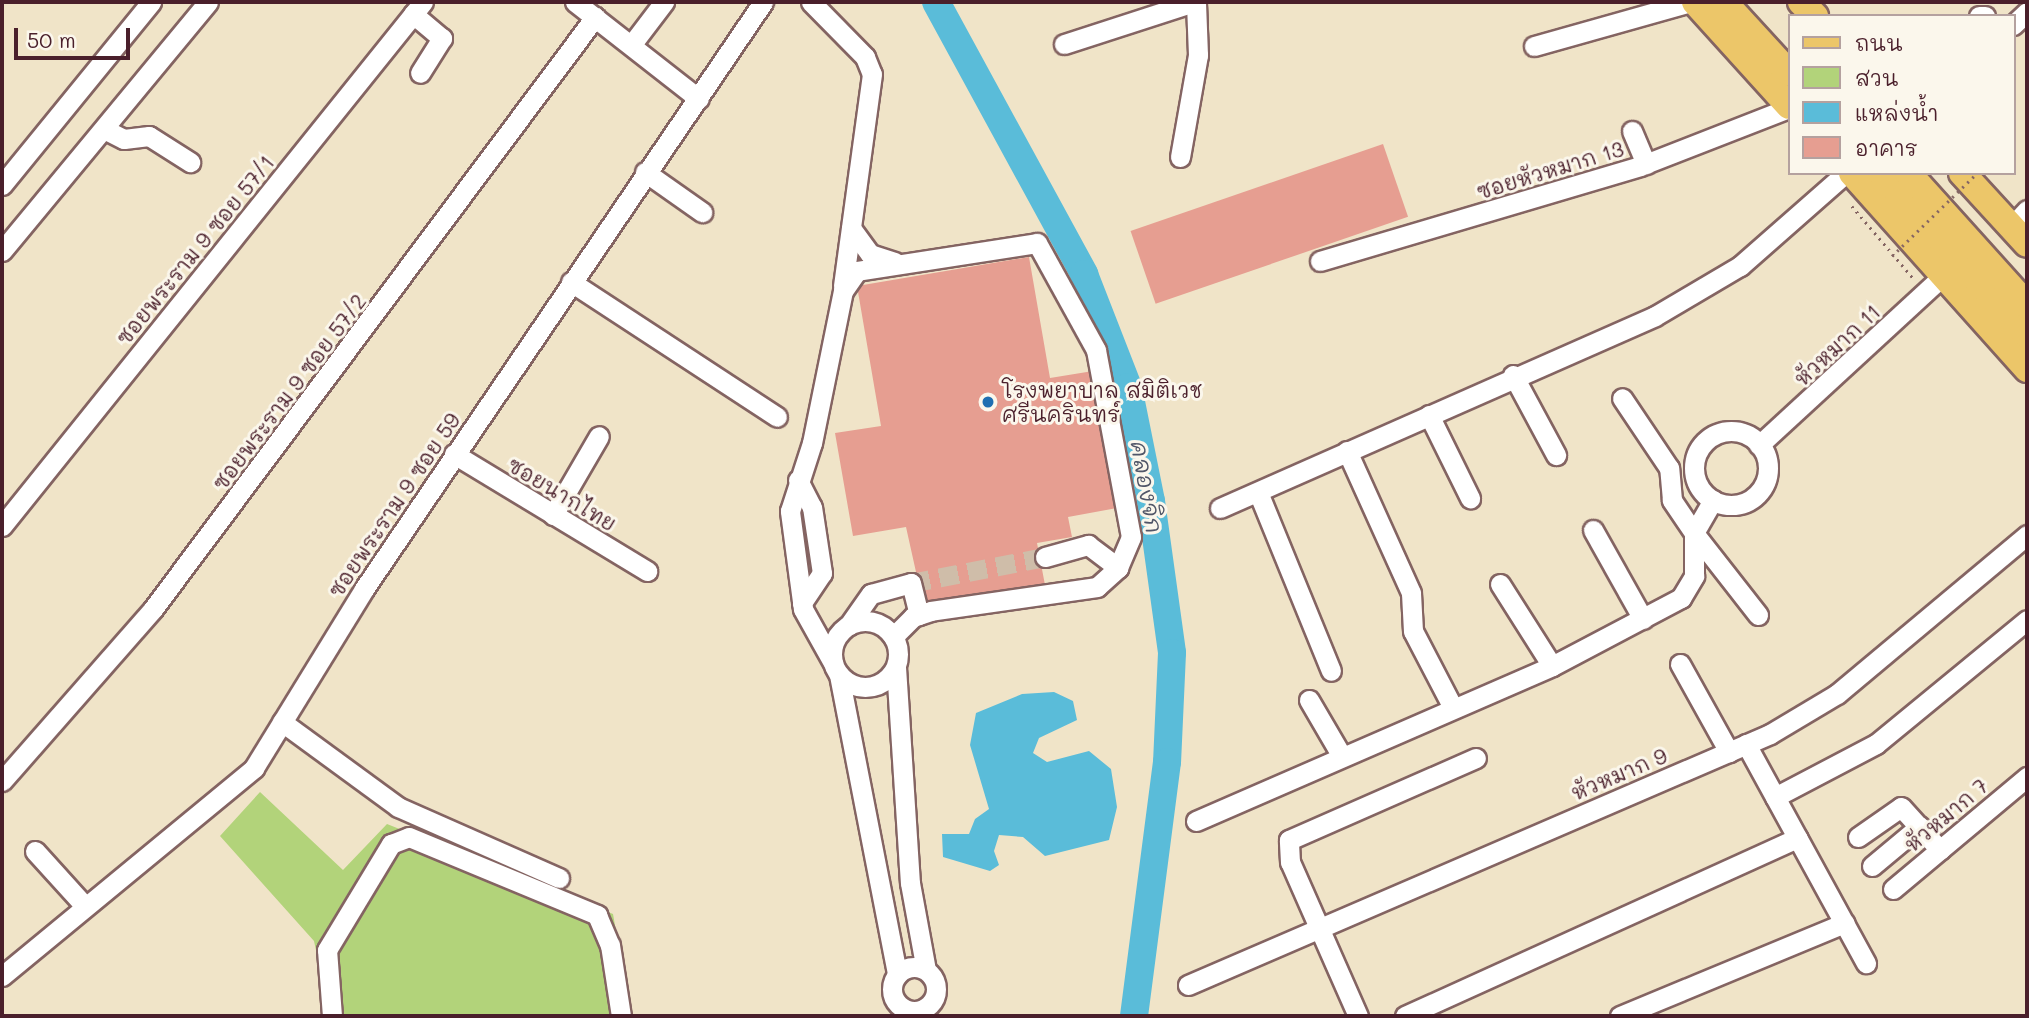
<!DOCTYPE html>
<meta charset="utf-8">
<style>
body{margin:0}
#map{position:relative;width:2029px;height:1018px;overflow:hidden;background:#f0e4c8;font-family:Mali,"Playpen Sans Thai",sans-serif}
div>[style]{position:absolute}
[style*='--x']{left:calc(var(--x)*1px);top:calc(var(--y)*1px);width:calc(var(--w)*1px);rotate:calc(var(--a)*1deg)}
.green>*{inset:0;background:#b2d37a}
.water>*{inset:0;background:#5abcd9}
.river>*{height:28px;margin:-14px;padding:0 14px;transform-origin:14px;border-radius:14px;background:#5abcd9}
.building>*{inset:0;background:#e69e91;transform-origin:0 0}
.minor-tunnel>*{height:19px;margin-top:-9.5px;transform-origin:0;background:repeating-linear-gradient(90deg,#cfbda9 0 19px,transparent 0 29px)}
.path>*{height:2.5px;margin-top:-1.25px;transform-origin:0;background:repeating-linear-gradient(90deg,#846462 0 2px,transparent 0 7px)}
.roads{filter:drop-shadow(2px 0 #846462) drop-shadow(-2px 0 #846462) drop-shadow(0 2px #846462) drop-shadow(0 -2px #846462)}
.minor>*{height:19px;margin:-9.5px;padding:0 9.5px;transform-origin:9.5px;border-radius:9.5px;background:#fff}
.minor>.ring{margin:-9.5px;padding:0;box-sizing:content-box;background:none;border:19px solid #fff;border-radius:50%}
.major>*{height:26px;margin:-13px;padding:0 13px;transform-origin:13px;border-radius:13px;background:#ecc669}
.path-bridge>*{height:2.5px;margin-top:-1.25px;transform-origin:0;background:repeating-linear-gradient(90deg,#846462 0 2px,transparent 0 7px)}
.dots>*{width:19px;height:19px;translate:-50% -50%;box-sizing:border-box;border:4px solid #fbf7ec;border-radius:50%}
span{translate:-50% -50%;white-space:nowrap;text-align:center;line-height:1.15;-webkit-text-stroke:6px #fbf7ec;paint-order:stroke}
.street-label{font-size:21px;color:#4a1f2b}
.poi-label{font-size:21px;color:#4a1f2b}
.left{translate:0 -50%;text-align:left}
.water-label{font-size:23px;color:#505668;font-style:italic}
.frame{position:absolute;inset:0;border:4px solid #4a1f2b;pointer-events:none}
.legend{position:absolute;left:1788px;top:14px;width:228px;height:161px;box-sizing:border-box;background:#fbf7ec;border:2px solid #b4a19f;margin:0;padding:9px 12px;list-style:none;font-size:21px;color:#4a1f2b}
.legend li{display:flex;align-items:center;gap:14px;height:35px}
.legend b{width:35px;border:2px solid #b4a19f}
.scale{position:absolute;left:14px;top:28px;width:116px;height:32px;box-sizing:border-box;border:4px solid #4a1f2b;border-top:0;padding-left:9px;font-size:21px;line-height:24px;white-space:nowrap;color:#4a1f2b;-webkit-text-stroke:5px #fbf7ec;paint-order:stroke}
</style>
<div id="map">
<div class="green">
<div style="clip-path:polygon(260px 792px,343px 870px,387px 824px,613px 914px,631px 1016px,330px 1016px,314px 941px,220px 836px)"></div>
</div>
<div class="water">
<div style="clip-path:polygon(1054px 692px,1073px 701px,1077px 720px,1039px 738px,1033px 753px,1047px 762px,1089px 751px,1111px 769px,1117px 807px,1109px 840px,1045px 856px,1023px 837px,999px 835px,994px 851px,999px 865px,990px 871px,943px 857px,942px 834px,969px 834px,975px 819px,989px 809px,970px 745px,976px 713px,1022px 694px)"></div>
</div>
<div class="river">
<div style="--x:936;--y:2;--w:310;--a:61.4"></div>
<div style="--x:1084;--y:274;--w:121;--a:68.7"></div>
<div style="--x:1128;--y:387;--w:116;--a:78.6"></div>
<div style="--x:1151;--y:501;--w:153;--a:82.1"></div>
<div style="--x:1172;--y:653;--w:109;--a:92.6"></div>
<div style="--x:1167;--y:762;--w:256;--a:97.4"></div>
</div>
<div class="building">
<div style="left:1383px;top:144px;width:77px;height:267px;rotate:71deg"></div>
<div style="clip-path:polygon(1029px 257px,1050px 378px,1093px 371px,1117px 508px,1068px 517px,1072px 537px,1037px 543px,1045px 585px,924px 608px,906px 527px,853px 536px,835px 433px,881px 426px,857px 286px)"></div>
</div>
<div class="minor-tunnel">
<div style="--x:911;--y:583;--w:136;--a:-11"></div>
</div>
<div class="path">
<div style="--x:1852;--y:206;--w:94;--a:49.7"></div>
</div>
<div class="roads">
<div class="minor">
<div style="--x:575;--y:2;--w:157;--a:38"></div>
<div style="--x:811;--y:2;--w:77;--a:45.5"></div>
<div style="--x:865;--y:57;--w:18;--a:68"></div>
<div style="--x:872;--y:74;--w:214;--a:97.8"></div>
<div style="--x:413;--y:14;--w:38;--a:40"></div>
<div style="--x:442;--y:38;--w:41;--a:122.2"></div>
<div style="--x:1979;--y:16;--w:6;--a:0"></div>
<div style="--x:2013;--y:25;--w:19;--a:-43"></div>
<div style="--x:632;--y:44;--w:53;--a:-52.7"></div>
<div style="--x:1064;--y:44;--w:137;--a:-17.9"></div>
<div style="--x:1534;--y:46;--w:163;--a:-15.7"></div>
<div style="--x:104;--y:129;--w:22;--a:27"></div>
<div style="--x:124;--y:139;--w:25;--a:-7"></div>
<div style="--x:149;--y:136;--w:49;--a:32.4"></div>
<div style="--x:1632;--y:131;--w:36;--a:67"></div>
<div style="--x:1180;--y:157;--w:104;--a:-80"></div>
<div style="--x:1198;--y:55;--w:53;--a:-92.2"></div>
<div style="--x:645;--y:172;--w:70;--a:35.1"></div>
<div style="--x:2;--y:185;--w:236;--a:-50.8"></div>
<div style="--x:2012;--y:226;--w:22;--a:-47"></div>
<div style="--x:851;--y:228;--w:32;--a:54"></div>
<div style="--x:870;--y:254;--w:26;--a:18"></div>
<div style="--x:2;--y:251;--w:323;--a:-50.4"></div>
<div style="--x:1320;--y:261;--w:334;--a:-16.5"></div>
<div style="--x:1640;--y:166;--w:160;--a:-21.3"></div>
<div style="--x:571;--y:282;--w:246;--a:33.2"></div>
<div style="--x:1513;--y:375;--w:91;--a:61.7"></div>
<div style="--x:1429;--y:415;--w:93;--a:63.7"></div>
<div class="ring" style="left:1694px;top:431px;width:55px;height:55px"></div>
<div style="--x:1759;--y:445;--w:250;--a:-42.6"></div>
<div style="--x:1347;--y:451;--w:156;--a:65.7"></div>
<div style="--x:1411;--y:593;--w:38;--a:87"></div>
<div style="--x:1413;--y:631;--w:87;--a:62.5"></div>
<div style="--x:454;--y:454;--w:226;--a:31.2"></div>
<div style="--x:798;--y:480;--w:30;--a:63"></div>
<div style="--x:812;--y:507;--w:67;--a:81.4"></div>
<div style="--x:822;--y:573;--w:36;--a:124"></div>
<div style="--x:1258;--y:492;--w:193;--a:67.8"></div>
<div style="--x:1713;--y:500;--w:38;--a:120"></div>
<div style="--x:1694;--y:533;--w:104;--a:52"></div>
<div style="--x:1220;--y:508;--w:475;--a:-23.8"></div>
<div style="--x:1655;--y:316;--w:99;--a:-30.5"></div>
<div style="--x:1740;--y:266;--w:141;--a:-41.3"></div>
<div style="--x:553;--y:515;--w:91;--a:-59.8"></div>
<div style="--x:2;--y:526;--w:672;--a:-51.22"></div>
<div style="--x:1593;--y:530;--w:102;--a:60.7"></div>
<div style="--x:1045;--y:557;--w:45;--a:-15.6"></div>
<div style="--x:1088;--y:545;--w:38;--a:37"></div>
<div style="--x:1500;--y:584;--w:97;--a:57.6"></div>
<div class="ring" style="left:832px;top:621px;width:47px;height:47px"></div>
<div style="--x:849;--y:625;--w:38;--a:-55"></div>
<div style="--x:871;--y:594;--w:41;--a:-15.4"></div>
<div style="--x:911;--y:583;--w:33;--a:76"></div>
<div style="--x:833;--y:663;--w:62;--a:-119.1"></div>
<div style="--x:803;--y:609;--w:99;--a:-97.6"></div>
<div style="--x:790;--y:511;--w:71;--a:-72.1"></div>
<div style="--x:812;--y:443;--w:155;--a:-78.5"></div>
<div style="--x:843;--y:291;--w:24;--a:-55"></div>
<div style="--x:857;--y:271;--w:182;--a:-8.8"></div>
<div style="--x:1037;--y:243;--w:122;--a:61.1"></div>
<div style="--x:1096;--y:350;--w:190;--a:79.4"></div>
<div style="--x:1131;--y:537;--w:34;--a:113"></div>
<div style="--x:1118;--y:568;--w:28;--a:138"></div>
<div style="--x:1097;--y:587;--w:168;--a:171.8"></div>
<div style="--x:931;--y:611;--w:19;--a:162"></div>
<div style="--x:913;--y:617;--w:28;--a:135"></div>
<div style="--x:1680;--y:664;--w:101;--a:60.9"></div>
<div style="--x:896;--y:667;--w:216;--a:86.3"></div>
<div style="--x:910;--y:883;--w:88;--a:79.6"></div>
<div style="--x:839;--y:675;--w:305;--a:79"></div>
<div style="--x:1309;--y:700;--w:61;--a:59.7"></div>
<div style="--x:282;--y:722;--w:144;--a:36.2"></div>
<div style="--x:398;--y:807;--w:176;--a:23.8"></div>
<div style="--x:1746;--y:744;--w:250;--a:61.3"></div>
<div style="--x:2;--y:781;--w:229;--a:-48.7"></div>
<div style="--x:153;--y:609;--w:739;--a:-53.25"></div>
<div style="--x:1775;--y:797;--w:114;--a:-27.7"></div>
<div style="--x:1876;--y:744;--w:195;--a:-39.4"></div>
<div style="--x:1196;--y:821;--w:388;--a:-23.5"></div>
<div style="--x:1552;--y:666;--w:146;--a:-27.8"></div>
<div style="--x:1681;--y:598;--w:26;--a:-59"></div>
<div style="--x:1694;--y:576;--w:43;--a:-90"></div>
<div style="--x:1694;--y:533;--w:40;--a:-124"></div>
<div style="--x:1672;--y:500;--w:32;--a:-95"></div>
<div style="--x:1669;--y:468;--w:84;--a:-123.9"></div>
<div style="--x:1858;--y:837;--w:52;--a:-34.9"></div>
<div style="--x:1901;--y:807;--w:58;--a:47.8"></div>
<div style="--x:35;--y:851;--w:73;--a:47.8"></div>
<div style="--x:1872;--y:866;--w:62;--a:-39.8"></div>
<div style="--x:1893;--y:889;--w:175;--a:-39.9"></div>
<div class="ring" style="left:892px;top:967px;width:25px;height:25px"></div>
<div style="--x:2;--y:976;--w:327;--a:-39.5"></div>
<div style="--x:254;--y:768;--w:210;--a:-58.4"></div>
<div style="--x:364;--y:589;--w:710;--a:-55.79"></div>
<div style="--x:1188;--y:985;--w:634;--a:-23.33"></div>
<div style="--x:1770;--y:734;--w:78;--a:-30.8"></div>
<div style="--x:1837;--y:694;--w:248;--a:-39.9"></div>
<div style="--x:332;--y:1016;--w:66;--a:-94.3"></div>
<div style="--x:327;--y:950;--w:124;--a:-58.9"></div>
<div style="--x:391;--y:844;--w:19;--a:-21"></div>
<div style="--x:409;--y:837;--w:204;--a:22.5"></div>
<div style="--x:597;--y:915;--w:33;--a:67"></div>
<div style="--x:610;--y:945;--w:72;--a:81.2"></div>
<div style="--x:1358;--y:1016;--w:168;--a:-113.8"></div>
<div style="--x:1290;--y:862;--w:22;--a:-93"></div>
<div style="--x:1289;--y:840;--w:204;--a:-23.7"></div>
<div style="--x:1405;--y:1016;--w:431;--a:-24.4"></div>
<div style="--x:1620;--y:1016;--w:243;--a:-22.5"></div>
</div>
<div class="major">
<div style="--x:1695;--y:2;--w:140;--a:47.9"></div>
<div style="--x:1724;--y:2;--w:96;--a:47.5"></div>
<div style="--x:1801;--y:2;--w:20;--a:45"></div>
<div style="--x:1852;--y:173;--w:263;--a:48.2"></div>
<div style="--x:1881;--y:173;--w:218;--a:48"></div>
<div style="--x:1908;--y:173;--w:178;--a:48"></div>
<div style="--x:1962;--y:173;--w:96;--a:47.5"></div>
</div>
</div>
<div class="path-bridge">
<div style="--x:1892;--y:256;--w:119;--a:-44.3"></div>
</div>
<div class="dots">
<div style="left:988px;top:402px;background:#1f6fb2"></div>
</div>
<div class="street-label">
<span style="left:1550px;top:170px;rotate:-17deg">ซอยหัวหมาก 13</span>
<span style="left:195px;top:250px;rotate:-51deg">ซอยพระราม 9 ซอย 57/1</span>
<span style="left:1837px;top:345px;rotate:-43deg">หัวหมาก 11</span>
<span style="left:289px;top:392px;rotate:-53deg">ซอยพระราม 9 ซอย 57/2</span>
<span style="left:562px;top:494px;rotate:31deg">ซอยนากไทย</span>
<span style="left:394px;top:505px;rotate:-56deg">ซอยพระราม 9 ซอย 59</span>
<span style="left:1619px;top:774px;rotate:-23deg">หัวหมาก 9</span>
<span style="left:1946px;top:815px;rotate:-40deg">หัวหมาก 7</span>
</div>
<div class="poi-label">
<span class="left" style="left:1002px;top:402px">โรงพยาบาล สมิติเวช<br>ศรีนครินทร์</span>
</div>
<div class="water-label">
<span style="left:1147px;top:487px;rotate:80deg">คลองจิก</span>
</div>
<div class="frame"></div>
<ul class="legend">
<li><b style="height:9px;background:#ecc669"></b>ถนน</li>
<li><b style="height:19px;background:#b2d37a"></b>สวน</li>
<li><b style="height:19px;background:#5abcd9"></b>แหล่งน้ำ</li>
<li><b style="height:19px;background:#e69e91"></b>อาคาร</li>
</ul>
<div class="scale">50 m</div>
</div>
